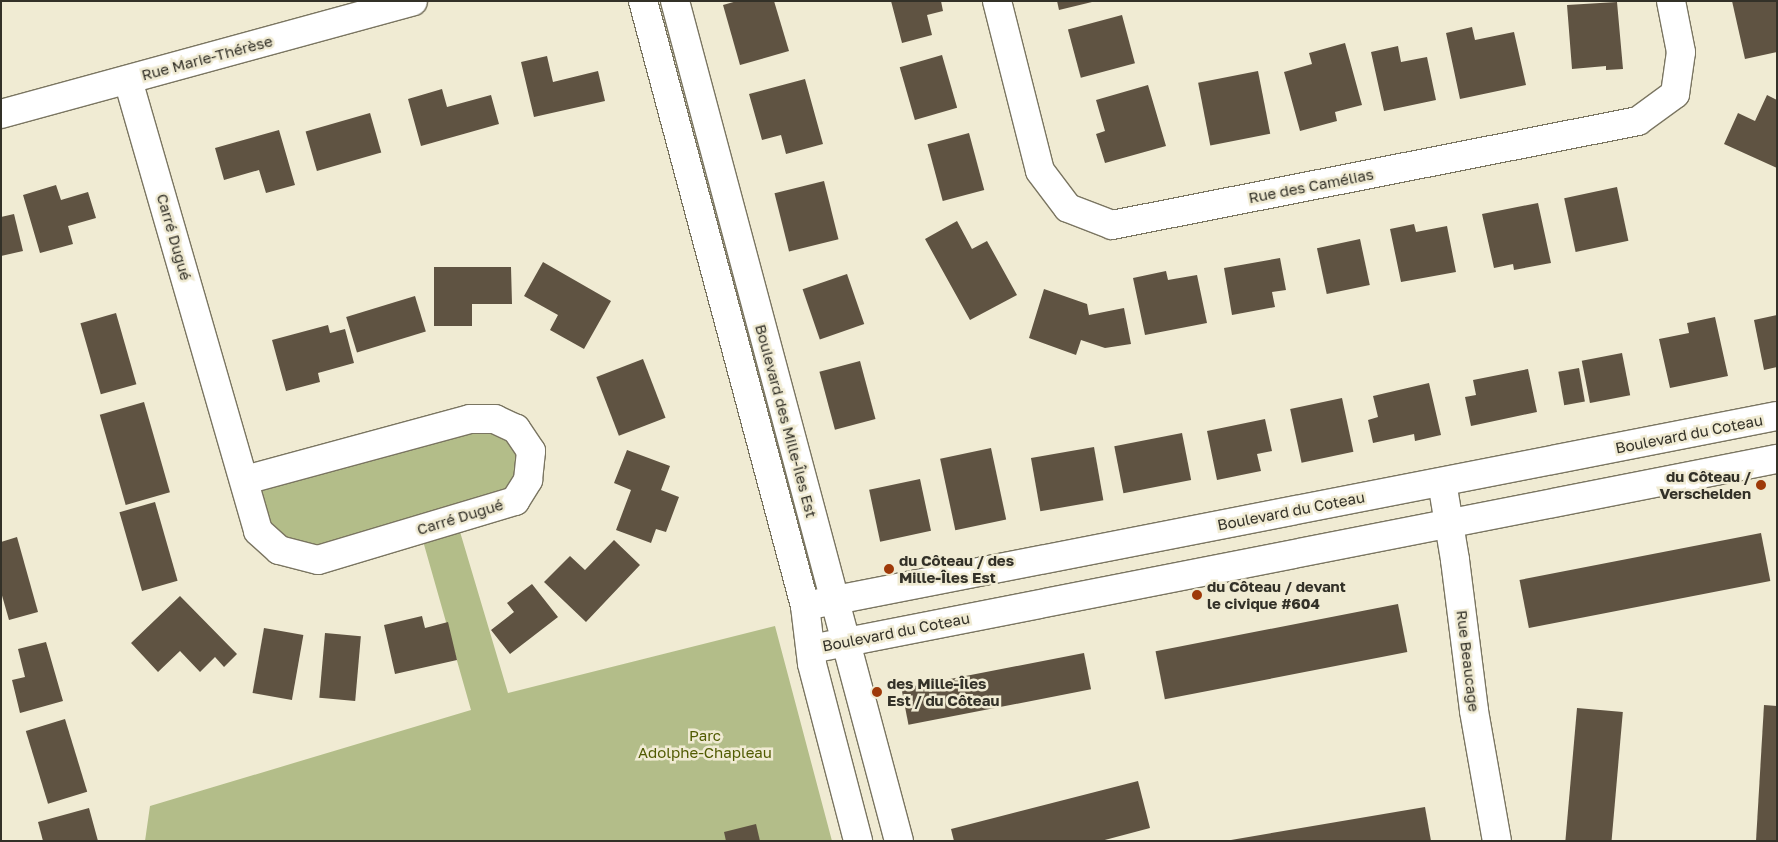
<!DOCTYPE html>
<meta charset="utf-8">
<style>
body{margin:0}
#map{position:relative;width:1778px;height:842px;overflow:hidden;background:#f0ebd3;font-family:"Golos Text",sans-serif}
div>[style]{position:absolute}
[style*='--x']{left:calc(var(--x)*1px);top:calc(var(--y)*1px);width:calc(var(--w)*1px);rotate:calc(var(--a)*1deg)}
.green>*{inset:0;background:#b3bd89}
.building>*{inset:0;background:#5f5342;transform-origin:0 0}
.roads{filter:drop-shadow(1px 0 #7a7561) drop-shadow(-1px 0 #7a7561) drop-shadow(0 1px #7a7561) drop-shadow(0 -1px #7a7561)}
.minor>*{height:28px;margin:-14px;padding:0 14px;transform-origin:14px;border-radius:14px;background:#fff}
.tertiary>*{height:28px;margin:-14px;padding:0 14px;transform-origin:14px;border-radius:14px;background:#fff}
.dots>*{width:14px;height:14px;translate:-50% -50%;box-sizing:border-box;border:2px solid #f0ebd3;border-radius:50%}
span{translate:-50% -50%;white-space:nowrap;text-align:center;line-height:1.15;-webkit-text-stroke:5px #f0ebd3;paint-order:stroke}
.street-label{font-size:15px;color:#333128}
.poi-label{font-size:15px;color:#333128;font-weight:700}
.right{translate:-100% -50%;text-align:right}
.left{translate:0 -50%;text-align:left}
.park-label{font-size:15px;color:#515b02}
.frame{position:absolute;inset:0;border:2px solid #333128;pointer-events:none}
</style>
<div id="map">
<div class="green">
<div style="clip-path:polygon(470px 419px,531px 451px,515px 501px,318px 560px,279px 550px,245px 480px)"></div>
<div style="clip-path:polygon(458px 525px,508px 693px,775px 626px,832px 841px,145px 841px,150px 806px,471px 710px,421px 534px)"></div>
</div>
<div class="building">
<div style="clip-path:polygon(737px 1px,774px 1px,789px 51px,740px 65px,723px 5px)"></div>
<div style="clip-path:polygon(891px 1px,941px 1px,943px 11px,927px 15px,932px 35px,902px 43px)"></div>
<div style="clip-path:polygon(1057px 1px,1091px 1px,1092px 2px,1059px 10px)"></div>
<div style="clip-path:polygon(1732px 1px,1777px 1px,1777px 52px,1745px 59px)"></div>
<div style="clip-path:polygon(1617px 2px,1623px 69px,1606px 70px,1606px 66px,1572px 69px,1567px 5px)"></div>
<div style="left:1122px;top:15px;width:50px;height:56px;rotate:75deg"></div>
<div style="clip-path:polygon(1472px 27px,1475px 40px,1514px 32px,1526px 85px,1460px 99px,1446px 33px)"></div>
<div style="clip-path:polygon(1345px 43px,1362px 105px,1335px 112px,1337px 121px,1300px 131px,1284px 72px,1312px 64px,1309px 53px)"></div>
<div style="clip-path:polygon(1398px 46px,1401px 62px,1427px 57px,1436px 100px,1384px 111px,1371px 52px)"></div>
<div style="left:942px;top:55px;width:55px;height:44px;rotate:74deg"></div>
<div style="clip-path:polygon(547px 56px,553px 82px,598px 71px,605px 101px,534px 117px,521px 62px)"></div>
<div style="left:1258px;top:71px;width:64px;height:61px;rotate:79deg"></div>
<div style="clip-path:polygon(805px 79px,823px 144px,786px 154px,781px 135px,762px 140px,749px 94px)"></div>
<div style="clip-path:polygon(1148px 85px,1166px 146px,1105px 163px,1096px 134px,1105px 131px,1096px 100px)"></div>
<div style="clip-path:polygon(442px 89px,447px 107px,491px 95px,499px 124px,421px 146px,408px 99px)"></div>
<div style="clip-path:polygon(1767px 95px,1777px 100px,1777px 168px,1724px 144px,1738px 113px,1755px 121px)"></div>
<div style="left:370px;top:113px;width:41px;height:67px;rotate:74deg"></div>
<div style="clip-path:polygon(279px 130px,295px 185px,266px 193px,259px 170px,224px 180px,215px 148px)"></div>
<div style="left:969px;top:133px;width:59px;height:43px;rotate:75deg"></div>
<div style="left:824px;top:181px;width:60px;height:51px;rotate:76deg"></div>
<div style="clip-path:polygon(56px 185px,61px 200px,88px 192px,96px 218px,68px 226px,73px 244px,40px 253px,23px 195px)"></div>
<div style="left:1617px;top:187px;width:55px;height:54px;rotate:78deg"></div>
<div style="clip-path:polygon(1538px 203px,1551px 263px,1514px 270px,1513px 264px,1494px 268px,1482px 214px)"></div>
<div style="clip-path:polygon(14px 214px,23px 251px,1px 256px,1px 217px)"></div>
<div style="clip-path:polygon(957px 221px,972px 249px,987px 241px,1017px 295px,970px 320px,925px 239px)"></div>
<div style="clip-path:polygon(1414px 224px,1416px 232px,1447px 226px,1456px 272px,1401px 282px,1390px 229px)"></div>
<div style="left:1360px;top:239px;width:47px;height:44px;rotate:78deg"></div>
<div style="clip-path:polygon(1280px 258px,1286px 290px,1272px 292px,1275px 307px,1232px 315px,1224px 268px)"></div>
<div style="clip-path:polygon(543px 262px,611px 301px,584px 349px,550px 330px,558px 315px,524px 296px)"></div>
<div style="clip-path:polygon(434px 267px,511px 267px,512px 304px,472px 304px,472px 326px,434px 326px)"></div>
<div style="clip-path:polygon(1166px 271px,1168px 280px,1197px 275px,1207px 323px,1145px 335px,1133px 278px)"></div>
<div style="left:847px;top:274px;width:53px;height:47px;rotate:71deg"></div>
<div style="clip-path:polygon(1044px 289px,1087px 304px,1089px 315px,1124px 308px,1131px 344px,1105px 348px,1081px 340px,1076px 355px,1029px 338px)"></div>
<div style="left:415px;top:296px;width:37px;height:72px;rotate:73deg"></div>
<div style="left:116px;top:313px;width:74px;height:37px;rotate:74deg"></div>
<div style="clip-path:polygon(1777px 315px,1777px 367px,1764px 370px,1754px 320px)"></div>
<div style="clip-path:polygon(1715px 317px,1728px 376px,1670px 388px,1659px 339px,1689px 333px,1687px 323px)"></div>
<div style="clip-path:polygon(328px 325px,330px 333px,345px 329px,354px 363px,318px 373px,320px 382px,286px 391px,272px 340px)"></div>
<div style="left:1622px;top:353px;width:43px;height:41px;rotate:79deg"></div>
<div style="left:643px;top:359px;width:63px;height:50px;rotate:69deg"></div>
<div style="left:860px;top:361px;width:60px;height:42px;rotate:75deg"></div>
<div style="left:1579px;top:368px;width:34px;height:21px;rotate:80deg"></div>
<div style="clip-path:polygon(1528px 369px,1537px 412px,1471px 426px,1465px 397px,1476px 395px,1473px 380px)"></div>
<div style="clip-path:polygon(1429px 383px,1441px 435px,1415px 441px,1414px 434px,1373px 443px,1368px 420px,1378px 417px,1373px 396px)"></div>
<div style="left:1342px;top:398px;width:55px;height:53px;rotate:78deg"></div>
<div style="left:144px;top:402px;width:94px;height:46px;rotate:74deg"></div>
<div style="clip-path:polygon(1265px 419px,1272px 451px,1257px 454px,1261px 471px,1217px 480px,1207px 431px)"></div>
<div style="left:1182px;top:433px;width:48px;height:69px;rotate:79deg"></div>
<div style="left:1094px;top:447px;width:54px;height:64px;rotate:80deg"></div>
<div style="left:991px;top:448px;width:73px;height:52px;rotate:78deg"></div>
<div style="clip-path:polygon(627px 450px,670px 466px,661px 490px,679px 497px,666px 532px,656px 529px,651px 543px,616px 530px,631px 490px,614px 483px)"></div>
<div style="left:920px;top:479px;width:53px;height:52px;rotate:78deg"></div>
<div style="left:155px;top:502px;width:82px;height:37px;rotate:74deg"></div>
<div style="left:1761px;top:533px;width:49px;height:246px;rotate:79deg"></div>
<div style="clip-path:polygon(17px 537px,38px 612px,9px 620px,1px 592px,1px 542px)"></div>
<div style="clip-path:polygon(614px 540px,640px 565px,586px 622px,544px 582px,570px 556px,585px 570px)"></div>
<div style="clip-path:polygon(532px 584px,558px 617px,510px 654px,491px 630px,514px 612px,507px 603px)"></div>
<div style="clip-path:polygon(180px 596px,237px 654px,224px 667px,215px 657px,200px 672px,180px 651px,158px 672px,131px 643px)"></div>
<div style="left:1398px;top:604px;width:49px;height:247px;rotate:79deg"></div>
<div style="clip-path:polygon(422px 616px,425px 628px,448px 622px,457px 660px,395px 674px,384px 625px)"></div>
<div style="left:264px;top:628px;width:40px;height:66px;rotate:10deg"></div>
<div style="left:325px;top:633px;width:36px;height:65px;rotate:5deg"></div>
<div style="clip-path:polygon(46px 642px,63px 701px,20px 713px,12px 680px,25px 677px,18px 649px)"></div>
<div style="left:1084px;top:653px;width:37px;height:186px;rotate:79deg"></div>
<div style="clip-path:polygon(1764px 705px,1777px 706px,1777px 841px,1756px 841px)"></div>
<div style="left:1577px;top:708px;width:46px;height:134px;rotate:5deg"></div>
<div style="left:65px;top:719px;width:76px;height:41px;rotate:73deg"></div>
<div style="clip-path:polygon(1138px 781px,1150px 828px,1101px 841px,954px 841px,951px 829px)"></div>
<div style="clip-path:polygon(1425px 807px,1431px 841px,1231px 841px,1231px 840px)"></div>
<div style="clip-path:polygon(89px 808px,98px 841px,43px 841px,38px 822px)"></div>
<div style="clip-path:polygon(756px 824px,760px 841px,726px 841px,724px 832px)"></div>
</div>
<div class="roads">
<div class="minor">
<div style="--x:997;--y:1;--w:175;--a:75.8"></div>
<div style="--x:1040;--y:171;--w:46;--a:52.9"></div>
<div style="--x:1068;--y:208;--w:47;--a:21.1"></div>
<div style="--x:1112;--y:225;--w:536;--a:-11.18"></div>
<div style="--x:1638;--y:121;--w:46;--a:-36.1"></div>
<div style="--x:1675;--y:94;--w:42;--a:-81.9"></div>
<div style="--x:1681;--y:52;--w:52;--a:-101.1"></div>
<div style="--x:128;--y:80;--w:469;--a:73.9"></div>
<div style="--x:258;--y:531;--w:28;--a:42"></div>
<div style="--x:279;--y:550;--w:40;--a:14.4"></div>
<div style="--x:318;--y:560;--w:206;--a:-16.7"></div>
<div style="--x:515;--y:501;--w:25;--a:-58"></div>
<div style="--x:528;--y:480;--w:29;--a:-84"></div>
<div style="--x:531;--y:451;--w:27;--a:-124"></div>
<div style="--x:516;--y:429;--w:23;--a:-155"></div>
<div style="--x:495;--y:419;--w:25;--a:180"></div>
<div style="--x:470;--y:419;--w:233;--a:164.8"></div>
<div style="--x:1;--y:114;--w:427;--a:-15.3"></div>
<div style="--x:1442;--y:482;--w:79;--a:80.5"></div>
<div style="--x:1455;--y:560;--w:152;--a:82.8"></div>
<div style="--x:1474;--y:711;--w:132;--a:80"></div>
</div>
<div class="tertiary">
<div style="--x:643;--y:1;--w:626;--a:75.01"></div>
<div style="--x:805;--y:606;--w:58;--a:83.1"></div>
<div style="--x:812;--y:664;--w:183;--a:75.4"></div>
<div style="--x:675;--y:1;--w:869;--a:75.07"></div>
<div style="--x:805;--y:606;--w:990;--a:-11.06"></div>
<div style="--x:811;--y:649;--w:985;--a:-11.13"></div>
</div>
</div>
<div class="dots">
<div style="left:1761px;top:485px;background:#9e3908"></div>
<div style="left:889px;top:569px;background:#9e3908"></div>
<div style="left:1197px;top:595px;background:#9e3908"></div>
<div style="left:877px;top:692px;background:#9e3908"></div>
</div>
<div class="street-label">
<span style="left:207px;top:58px;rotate:-15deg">Rue Marie-Thérèse</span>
<span style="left:1311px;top:186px;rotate:-11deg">Rue des Camélias</span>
<span style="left:174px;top:237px;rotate:74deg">Carré Dugué</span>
<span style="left:786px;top:421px;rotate:75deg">Boulevard des Mille-Îles Est</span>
<span style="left:1689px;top:434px;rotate:-11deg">Boulevard du Coteau</span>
<span style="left:1291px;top:511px;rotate:-11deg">Boulevard du Coteau</span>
<span style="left:460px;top:517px;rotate:-17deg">Carré Dugué</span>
<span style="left:896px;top:632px;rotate:-11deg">Boulevard du Coteau</span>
<span style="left:1468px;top:661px;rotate:83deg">Rue Beaucage</span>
</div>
<div class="poi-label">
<span class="right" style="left:1751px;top:485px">du Côteau /<br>Verschelden</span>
<span class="left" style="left:899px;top:569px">du Côteau / des<br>Mille-Îles Est</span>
<span class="left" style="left:1207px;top:595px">du Côteau / devant<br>le civique #604</span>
<span class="left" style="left:887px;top:692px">des Mille-Îles<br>Est / du Côteau</span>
</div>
<div class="park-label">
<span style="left:705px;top:744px">Parc<br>Adolphe-Chapleau</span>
</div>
<div class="frame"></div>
</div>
